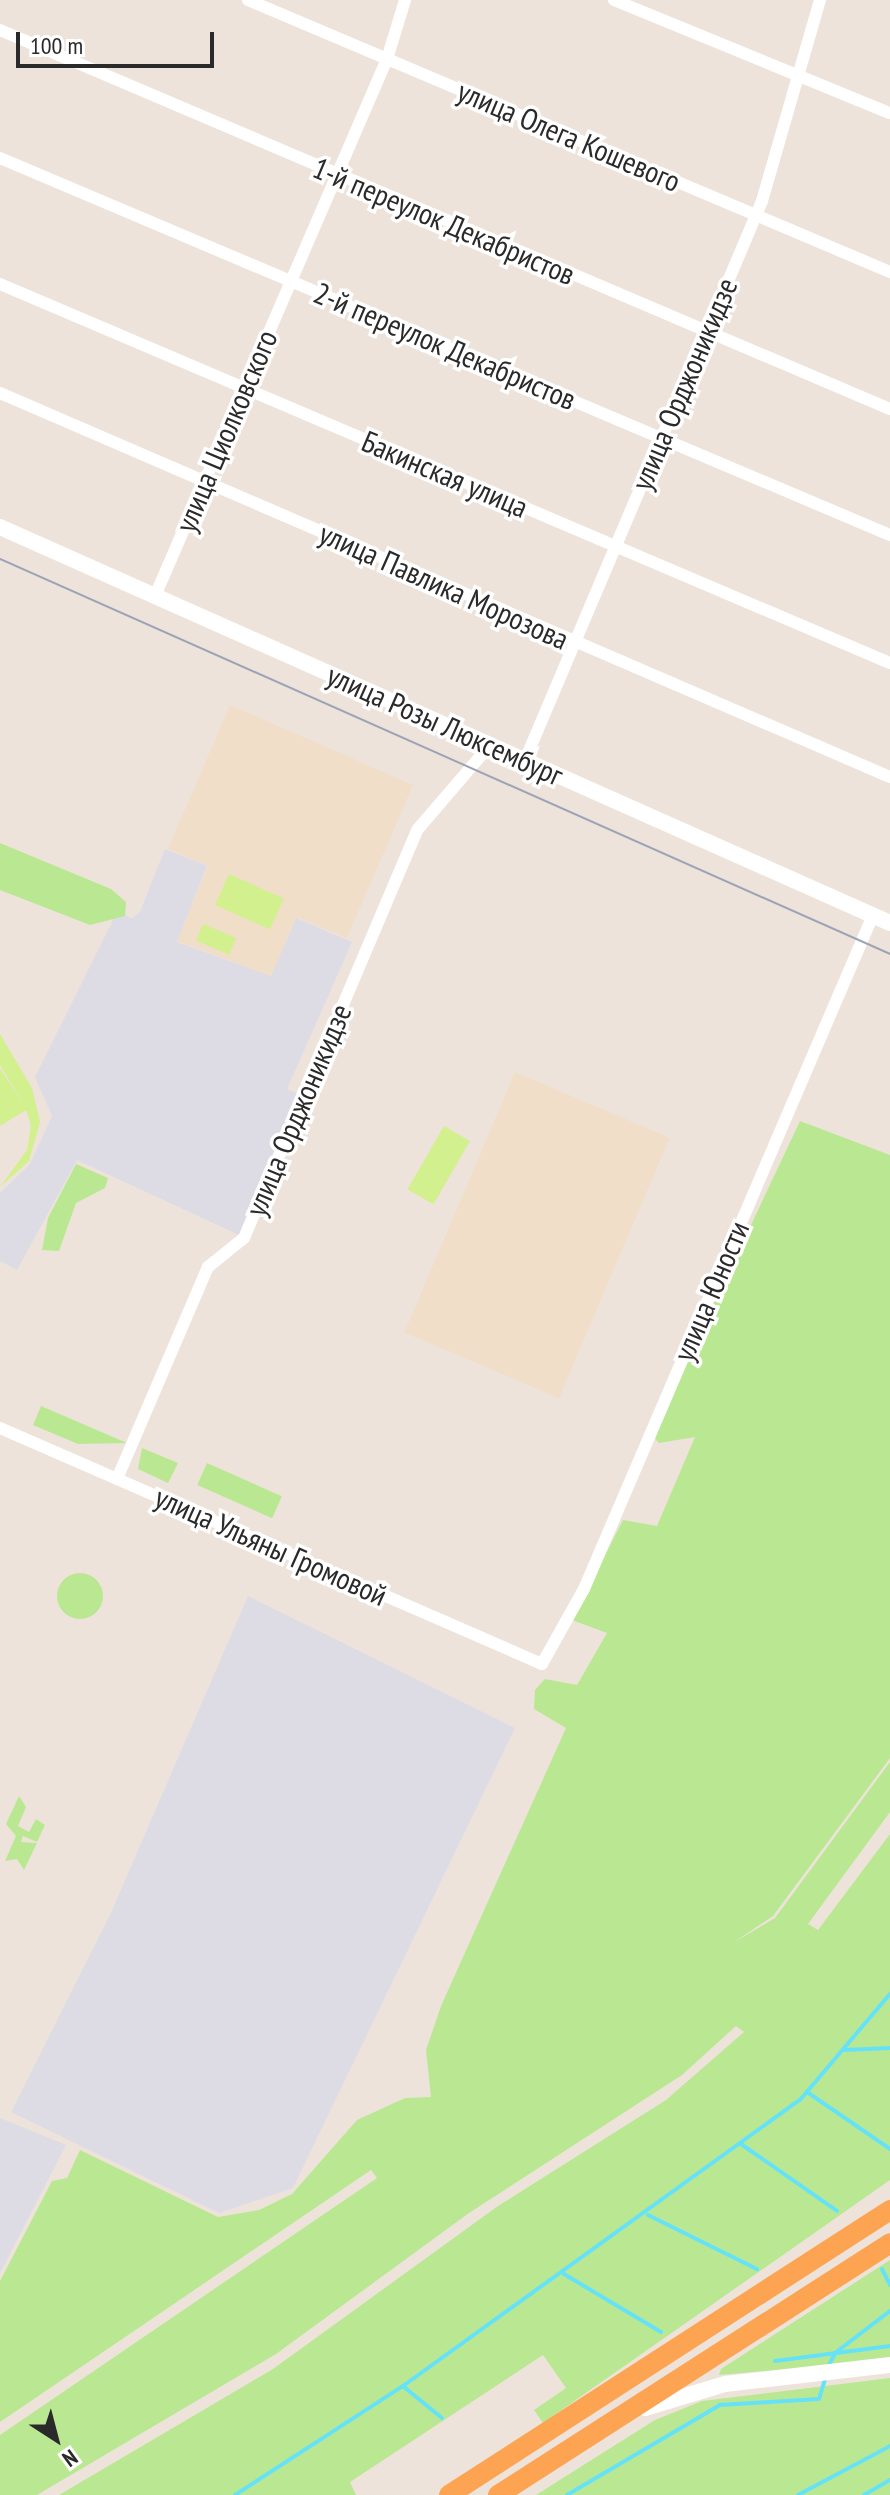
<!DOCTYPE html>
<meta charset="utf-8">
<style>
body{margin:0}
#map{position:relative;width:890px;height:2495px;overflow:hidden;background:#ede3da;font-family:"PT Sans Narrow",sans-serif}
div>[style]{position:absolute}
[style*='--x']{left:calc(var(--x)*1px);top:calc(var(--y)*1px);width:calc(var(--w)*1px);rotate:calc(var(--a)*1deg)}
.industrial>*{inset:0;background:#dddce5}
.education>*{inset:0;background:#f0dec8;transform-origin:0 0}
.green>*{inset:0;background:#bae892;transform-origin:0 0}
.round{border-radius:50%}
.pitch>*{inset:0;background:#d2f08d;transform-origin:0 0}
.stream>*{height:4px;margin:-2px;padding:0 2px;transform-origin:2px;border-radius:2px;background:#65e2f8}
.minor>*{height:12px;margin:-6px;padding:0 6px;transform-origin:6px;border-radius:6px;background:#fff}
.secondary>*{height:16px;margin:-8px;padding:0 8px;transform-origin:8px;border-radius:8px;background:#fff}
.trunk>*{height:20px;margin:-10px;padding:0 10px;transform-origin:10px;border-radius:10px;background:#fda452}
.tram>*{height:2px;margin:-1px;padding:0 1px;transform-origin:1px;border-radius:1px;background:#9da3b6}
span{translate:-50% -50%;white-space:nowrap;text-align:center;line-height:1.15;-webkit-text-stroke:7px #fff;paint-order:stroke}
.street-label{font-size:30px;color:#2a2a2a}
.north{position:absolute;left:16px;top:2399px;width:80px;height:80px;-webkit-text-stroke:6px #fff;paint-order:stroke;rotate:144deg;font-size:22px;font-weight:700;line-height:32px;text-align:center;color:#2a2a2a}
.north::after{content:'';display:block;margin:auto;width:28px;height:36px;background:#2a2a2a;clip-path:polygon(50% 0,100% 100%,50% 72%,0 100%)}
.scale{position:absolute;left:16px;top:32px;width:198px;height:36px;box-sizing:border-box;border:4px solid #2a2a2a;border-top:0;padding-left:10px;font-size:24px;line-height:28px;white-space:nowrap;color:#2a2a2a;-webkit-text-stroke:6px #fff;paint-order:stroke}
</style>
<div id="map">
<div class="industrial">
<div style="clip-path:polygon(165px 849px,207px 866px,177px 942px,271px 976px,296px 918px,352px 942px,287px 1089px,299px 1094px,239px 1235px,77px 1160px,17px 1270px,0 1261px,0 1193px,30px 1164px,52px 1116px,35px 1077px,117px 912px,132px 918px,140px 912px)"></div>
<div style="clip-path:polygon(248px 1596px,515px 1728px,293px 2188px,219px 2213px,11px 2112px,110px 1915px)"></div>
<div style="clip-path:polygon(0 2118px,66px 2145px,0 2273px)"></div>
</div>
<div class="education">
<div style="clip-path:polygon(230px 705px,413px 785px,347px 938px,296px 917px,271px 976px,177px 941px,208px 866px,168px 849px)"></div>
<div style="left:515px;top:1072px;width:168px;height:283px;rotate:23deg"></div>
</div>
<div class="green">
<div style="clip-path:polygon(0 843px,111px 889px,126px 902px,125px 916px,90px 925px,0 890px)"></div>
<div style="clip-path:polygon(800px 1121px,890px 1155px,890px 1758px,773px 1916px,733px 1943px,775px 1918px,890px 1762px,890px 1812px,808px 1924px,818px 1930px,890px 1834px,890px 2180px,543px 2423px,534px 2410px,566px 2388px,543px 2355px,350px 2482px,356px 2495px,59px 2495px,273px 2369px,498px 2206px,666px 2100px,744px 2032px,736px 2026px,682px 2075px,469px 2213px,276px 2354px,37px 2495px,0 2495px,0 2435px,377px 2178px,371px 2170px,0 2422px,0 2281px,52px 2181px,67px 2178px,80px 2150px,218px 2217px,259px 2210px,292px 2194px,357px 2120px,405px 2098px,431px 2097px,426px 2050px,441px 2006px,566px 1728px,534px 1709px,535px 1690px,545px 1679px,577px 1685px,607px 1633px,572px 1620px,623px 1520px,657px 1526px,695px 1437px,659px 1443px,652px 1435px)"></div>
<div style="clip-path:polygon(76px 1164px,108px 1178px,105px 1188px,76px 1203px,59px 1251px,42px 1250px,48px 1218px)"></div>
<div style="clip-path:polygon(41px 1406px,127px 1443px,78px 1444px,33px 1425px)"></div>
<div style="clip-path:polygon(142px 1448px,178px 1463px,168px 1483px,138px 1469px)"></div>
<div style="left:207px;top:1463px;width:82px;height:24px;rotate:24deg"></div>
<div class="round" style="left:57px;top:1573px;width:46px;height:46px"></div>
<div style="clip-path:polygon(19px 1796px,26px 1807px,18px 1826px,29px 1832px,36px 1819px,45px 1825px,37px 1842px,23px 1836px,21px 1842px,37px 1843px,24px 1870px,17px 1859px,5px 1861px,16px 1836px,6px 1824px)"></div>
<div style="clip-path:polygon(890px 2260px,890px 2360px,719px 2375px,721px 2369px)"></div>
<div style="clip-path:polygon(890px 2378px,890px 2495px,536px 2495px,655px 2420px,702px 2401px)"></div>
</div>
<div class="pitch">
<div style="left:229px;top:874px;width:60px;height:34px;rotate:24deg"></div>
<div style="left:203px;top:924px;width:36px;height:18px;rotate:23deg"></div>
<div style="clip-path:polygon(0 1034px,32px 1088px,40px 1122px,29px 1161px,0 1187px,27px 1150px,31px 1125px,26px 1110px,0 1126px,0 1068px,26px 1108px,0 1065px)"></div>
<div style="left:444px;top:1126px;width:30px;height:73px;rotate:30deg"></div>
</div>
<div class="stream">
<div style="--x:844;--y:2050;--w:46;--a:-2.5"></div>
<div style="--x:807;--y:2092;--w:101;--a:34.5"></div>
<div style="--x:741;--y:2144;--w:117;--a:34.9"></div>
<div style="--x:648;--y:2215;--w:122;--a:26.4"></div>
<div style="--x:882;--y:2269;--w:18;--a:63"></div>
<div style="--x:564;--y:2274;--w:113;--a:30.9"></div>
<div style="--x:775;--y:2361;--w:116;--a:-7.4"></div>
<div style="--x:828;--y:2367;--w:16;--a:-63"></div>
<div style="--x:835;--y:2353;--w:69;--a:-37.4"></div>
<div style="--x:404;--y:2387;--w:49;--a:39.2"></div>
<div style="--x:235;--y:2495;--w:200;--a:-33"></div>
<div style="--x:403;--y:2386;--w:489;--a:-35.8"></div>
<div style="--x:800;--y:2100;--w:139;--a:-49.7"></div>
<div style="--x:567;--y:2495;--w:178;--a:-30.5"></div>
<div style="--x:720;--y:2405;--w:99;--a:-3.5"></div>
<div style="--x:819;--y:2399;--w:24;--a:-73"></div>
<div style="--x:798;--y:2495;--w:104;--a:-28"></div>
<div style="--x:864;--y:2495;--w:30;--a:-30"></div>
</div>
<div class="minor">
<div style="--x:248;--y:0;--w:697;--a:22.96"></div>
<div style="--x:614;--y:0;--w:298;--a:22.3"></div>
<div style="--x:0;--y:30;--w:967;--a:23.07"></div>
<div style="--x:0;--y:158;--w:967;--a:22.96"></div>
<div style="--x:0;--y:284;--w:967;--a:23.07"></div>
<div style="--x:0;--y:393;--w:969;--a:23.34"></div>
<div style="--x:155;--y:596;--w:585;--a:-66.63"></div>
<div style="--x:387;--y:59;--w:62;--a:-73"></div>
<div style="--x:525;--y:760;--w:607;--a:-67.02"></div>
<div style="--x:762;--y:201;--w:209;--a:-73.9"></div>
<div style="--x:0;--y:1428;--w:591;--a:23.53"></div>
<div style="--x:542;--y:1664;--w:86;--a:-60.8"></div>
<div style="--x:584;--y:1589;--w:733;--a:-66.79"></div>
<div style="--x:117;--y:1479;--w:231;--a:-66.8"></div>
<div style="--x:208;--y:1267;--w:46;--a:-38.9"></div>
<div style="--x:244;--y:1238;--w:444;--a:-67"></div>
<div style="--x:418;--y:829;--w:111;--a:-49.4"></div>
</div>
<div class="secondary">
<div style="--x:0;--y:527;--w:974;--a:23.99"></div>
<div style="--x:645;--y:2408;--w:84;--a:-16.7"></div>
<div style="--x:725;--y:2384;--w:166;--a:-6.6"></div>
</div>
<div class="trunk">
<div style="--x:449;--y:2495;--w:525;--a:-32.87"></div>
<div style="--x:498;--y:2495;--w:466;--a:-32.7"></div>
</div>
<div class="tram">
<div style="--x:0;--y:559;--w:974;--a:23.93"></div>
</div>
<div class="street-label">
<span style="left:569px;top:136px;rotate:23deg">улица Олега Кошевого</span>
<span style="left:444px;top:221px;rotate:23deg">1-й переулок Декабристов</span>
<span style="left:445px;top:346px;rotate:23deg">2-й переулок Декабристов</span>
<span style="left:684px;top:384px;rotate:-67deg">улица Орджоникидзе</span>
<span style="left:226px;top:431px;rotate:-67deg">улица Циолковского</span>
<span style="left:445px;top:474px;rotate:23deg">Бакинская улица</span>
<span style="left:444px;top:586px;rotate:24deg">улица Павлика Морозова</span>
<span style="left:445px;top:725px;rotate:24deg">улица Розы Люксембург</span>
<span style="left:298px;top:1110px;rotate:-67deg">улица Орджоникидзе</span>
<span style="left:711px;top:1291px;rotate:-67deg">улица Юности</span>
<span style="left:271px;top:1546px;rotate:24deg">улица Ульяны Громовой</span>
</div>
<div class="north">N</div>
<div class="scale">100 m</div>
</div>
